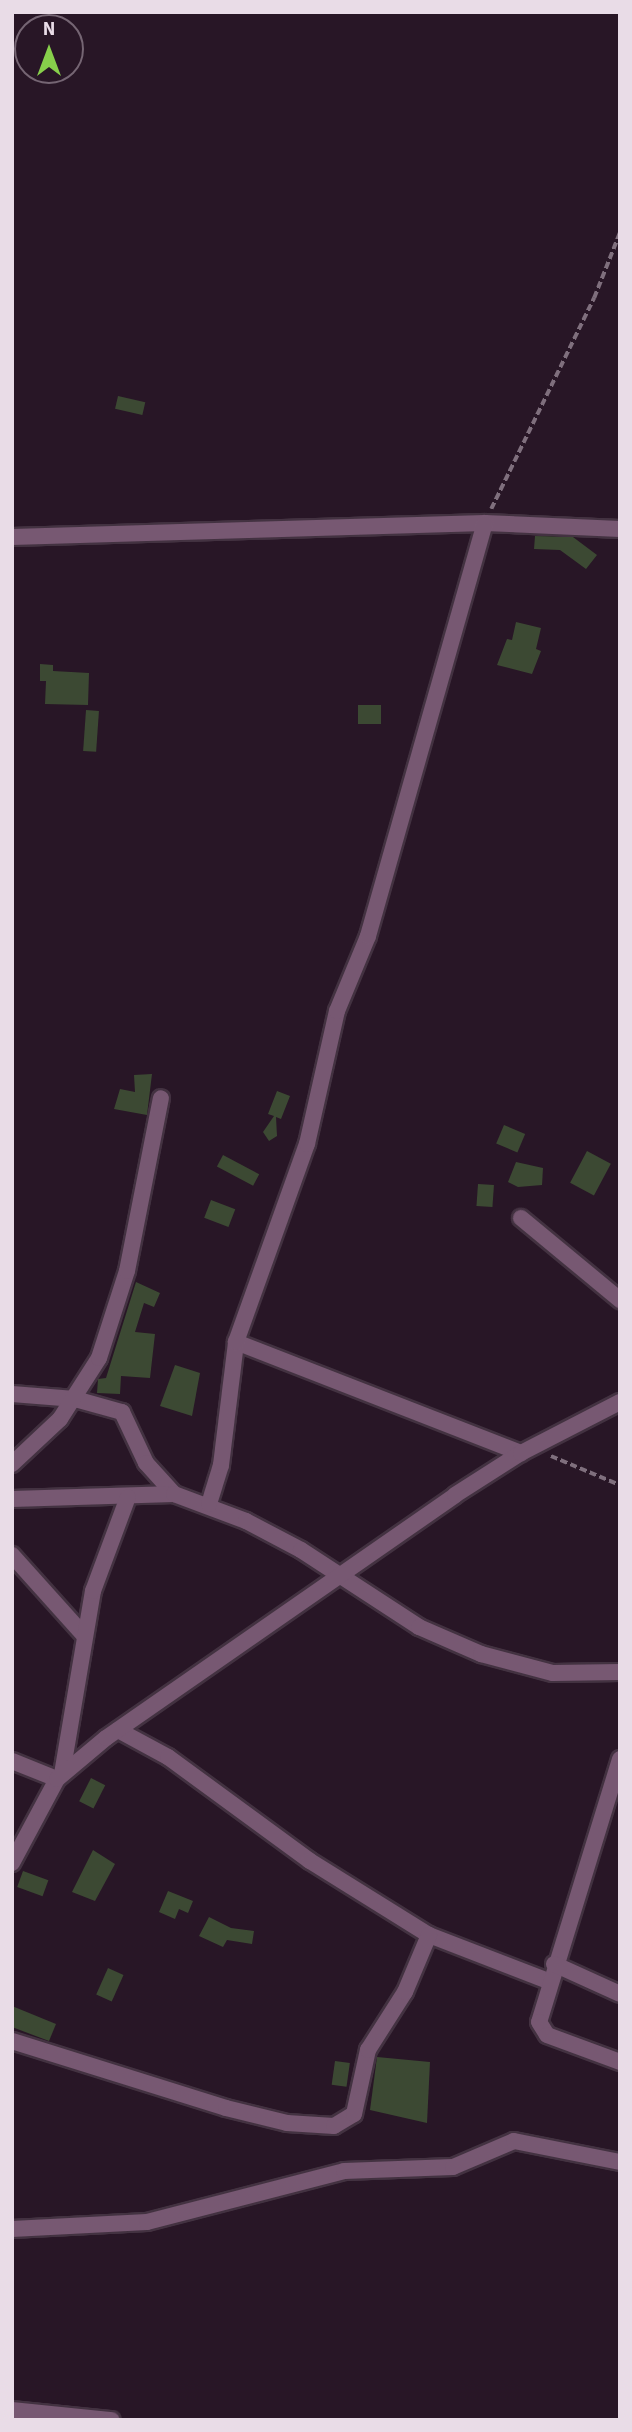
<!DOCTYPE html>
<style>
body{margin:0}
#map{position:relative;width:632px;height:2432px;overflow:hidden;background:#281626;font-family:"Source Sans 3",sans-serif}
div>[style]{position:absolute}
[style*='--x']{left:calc(var(--x)*1px);top:calc(var(--y)*1px);width:calc(var(--w)*1px);rotate:calc(var(--a)*1deg)}
.building>*{inset:0;background:#3c4933;transform-origin:0 0}
.path>*{height:3.5px;margin-top:-1.75px;transform-origin:0;background:repeating-linear-gradient(90deg,#7f6f7d 0 7px,transparent 0 10.5px)}
.roads{filter:drop-shadow(2px 0 #433241) drop-shadow(-2px 0 #433241) drop-shadow(0 2px #433241) drop-shadow(0 -2px #433241)}
.street>*{height:16px;margin:-8px;padding:0 8px;transform-origin:8px;border-radius:8px;background:#775872}
span{translate:-50% -50%;white-space:nowrap;text-align:center;line-height:1.15;-webkit-text-stroke:5px #281626;paint-order:stroke}
.frame{position:absolute;inset:0;border:14px solid #e9dce7;pointer-events:none}
.north{position:absolute;left:14px;top:14px;width:70px;height:70px;box-sizing:border-box;background:#281626;border:2px solid #756573;border-radius:50%;rotate:0deg;font-size:19px;font-weight:700;line-height:28px;text-align:center;color:#e9dce7}
.north::after{content:'';display:block;margin:auto;width:24px;height:32px;background:#87cf4b;clip-path:polygon(50% 0,100% 100%,50% 72%,0 100%)}
</style>
<div id="map">
<div class="building">
<div style="left:118px;top:396px;width:28px;height:13px;rotate:13deg"></div>
<div style="clip-path:polygon(535px 536px,573px 537px,597px 555px,586px 569px,560px 550px,534px 549px)"></div>
<div style="clip-path:polygon(516px 622px,541px 628px,536px 649px,541px 651px,532px 674px,497px 665px,507px 639px,512px 640px)"></div>
<div style="clip-path:polygon(40px 664px,53px 665px,53px 671px,89px 673px,88px 705px,45px 704px,46px 681px,40px 681px)"></div>
<div style="left:358px;top:705px;width:23px;height:19px"></div>
<div style="left:86px;top:710px;width:13px;height:41px;rotate:4deg"></div>
<div style="clip-path:polygon(152px 1074px,147px 1115px,114px 1109px,120px 1089px,135px 1092px,134px 1075px)"></div>
<div style="clip-path:polygon(277px 1091px,290px 1096px,281px 1119px,276px 1117px,277px 1136px,269px 1141px,263px 1132px,274px 1116px,268px 1114px)"></div>
<div style="left:504px;top:1125px;width:23px;height:20px;rotate:23deg"></div>
<div style="left:587px;top:1151px;width:27px;height:36px;rotate:28deg"></div>
<div style="left:223px;top:1155px;width:41px;height:13px;rotate:28deg"></div>
<div style="clip-path:polygon(516px 1162px,543px 1168px,542px 1185px,518px 1187px,508px 1182px)"></div>
<div style="left:478px;top:1184px;width:16px;height:22px;rotate:4deg"></div>
<div style="left:211px;top:1200px;width:26px;height:19px;rotate:21deg"></div>
<div style="clip-path:polygon(136px 1282px,160px 1293px,154px 1307px,144px 1303px,135px 1332px,155px 1334px,150px 1378px,121px 1376px,120px 1394px,97px 1393px,98px 1379px,106px 1378px)"></div>
<div style="clip-path:polygon(175px 1365px,200px 1373px,192px 1416px,160px 1406px)"></div>
<div style="left:91px;top:1778px;width:16px;height:26px;rotate:27deg"></div>
<div style="clip-path:polygon(93px 1850px,115px 1864px,95px 1901px,72px 1892px)"></div>
<div style="left:23px;top:1871px;width:27px;height:17px;rotate:20deg"></div>
<div style="clip-path:polygon(168px 1891px,193px 1901px,188px 1913px,179px 1909px,175px 1919px,159px 1912px)"></div>
<div style="clip-path:polygon(209px 1917px,231px 1928px,254px 1931px,252px 1944px,227px 1940px,223px 1947px,199px 1936px)"></div>
<div style="left:108px;top:1968px;width:17px;height:29px;rotate:24deg"></div>
<div style="clip-path:polygon(12px 2006px,56px 2024px,49px 2041px,12px 2027px)"></div>
<div style="clip-path:polygon(377px 2057px,430px 2062px,427px 2123px,370px 2110px)"></div>
<div style="left:335px;top:2061px;width:15px;height:24px;rotate:8deg"></div>
</div>
<div class="path">
<div style="--x:491;--y:509;--w:235;--a:-64"></div>
<div style="--x:594;--y:298;--w:71;--a:-68.5"></div>
<div style="--x:551;--y:1456;--w:75;--a:22.8"></div>
</div>
<div class="roads">
<div class="street">
<div style="--x:12;--y:537;--w:473;--a:-1.7"></div>
<div style="--x:485;--y:523;--w:135;--a:2.5"></div>
<div style="--x:521;--y:1218;--w:129;--a:39.6"></div>
<div style="--x:236;--y:1342;--w:306;--a:21.3"></div>
<div style="--x:12;--y:1394;--w:63;--a:4.5"></div>
<div style="--x:75;--y:1399;--w:49;--a:15.5"></div>
<div style="--x:122;--y:1412;--w:56;--a:64.8"></div>
<div style="--x:146;--y:1463;--w:42;--a:47.9"></div>
<div style="--x:12;--y:1464;--w:66;--a:-43.2"></div>
<div style="--x:60;--y:1419;--w:72;--a:-57.4"></div>
<div style="--x:99;--y:1358;--w:91;--a:-72.2"></div>
<div style="--x:127;--y:1271;--w:176;--a:-78.9"></div>
<div style="--x:12;--y:1499;--w:162;--a:-1.8"></div>
<div style="--x:174;--y:1494;--w:77;--a:20.6"></div>
<div style="--x:246;--y:1521;--w:62;--a:27.8"></div>
<div style="--x:301;--y:1550;--w:141;--a:33.1"></div>
<div style="--x:419;--y:1627;--w:68;--a:23.5"></div>
<div style="--x:481;--y:1654;--w:74;--a:14.8"></div>
<div style="--x:553;--y:1673;--w:67;--a:-0.9"></div>
<div style="--x:209;--y:1504;--w:41;--a:-72.9"></div>
<div style="--x:221;--y:1465;--w:124;--a:-83"></div>
<div style="--x:236;--y:1342;--w:210;--a:-70.3"></div>
<div style="--x:307;--y:1144;--w:136;--a:-77.3"></div>
<div style="--x:337;--y:1011;--w:81;--a:-67.5"></div>
<div style="--x:368;--y:936;--w:429;--a:-74.2"></div>
<div style="--x:12;--y:1555;--w:106;--a:48.1"></div>
<div style="--x:118;--y:1730;--w:57;--a:28.4"></div>
<div style="--x:168;--y:1757;--w:176;--a:36.2"></div>
<div style="--x:310;--y:1861;--w:140;--a:31.9"></div>
<div style="--x:429;--y:1935;--w:128;--a:21.1"></div>
<div style="--x:620;--y:1759;--w:275;--a:107.1"></div>
<div style="--x:539;--y:2022;--w:15;--a:58"></div>
<div style="--x:547;--y:2035;--w:78;--a:20.3"></div>
<div style="--x:12;--y:1761;--w:48;--a:21.8"></div>
<div style="--x:62;--y:1774;--w:186;--a:-80.4"></div>
<div style="--x:93;--y:1591;--w:100;--a:-69.6"></div>
<div style="--x:12;--y:1863;--w:95;--a:-61.8"></div>
<div style="--x:57;--y:1779;--w:64;--a:-39.9"></div>
<div style="--x:106;--y:1738;--w:425;--a:-34.8"></div>
<div style="--x:455;--y:1495;--w:78;--a:-32.5"></div>
<div style="--x:521;--y:1453;--w:111;--a:-27.3"></div>
<div style="--x:554;--y:1964;--w:72;--a:24.4"></div>
<div style="--x:12;--y:2041;--w:224;--a:17.4"></div>
<div style="--x:226;--y:2108;--w:63;--a:13.8"></div>
<div style="--x:287;--y:2123;--w:47;--a:3.7"></div>
<div style="--x:334;--y:2126;--w:23;--a:-31"></div>
<div style="--x:354;--y:2114;--w:66;--a:-77.7"></div>
<div style="--x:368;--y:2050;--w:69;--a:-57.5"></div>
<div style="--x:405;--y:1992;--w:62;--a:-67.2"></div>
<div style="--x:12;--y:2229;--w:135;--a:-3"></div>
<div style="--x:147;--y:2222;--w:203;--a:-14.5"></div>
<div style="--x:344;--y:2171;--w:109;--a:-2.1"></div>
<div style="--x:453;--y:2167;--w:66;--a:-23.1"></div>
<div style="--x:514;--y:2141;--w:108;--a:11.2"></div>
<div style="--x:12;--y:2410;--w:100;--a:5.8"></div>
</div>
</div>
<div class="frame"></div>
<div class="north">N</div>
</div>
